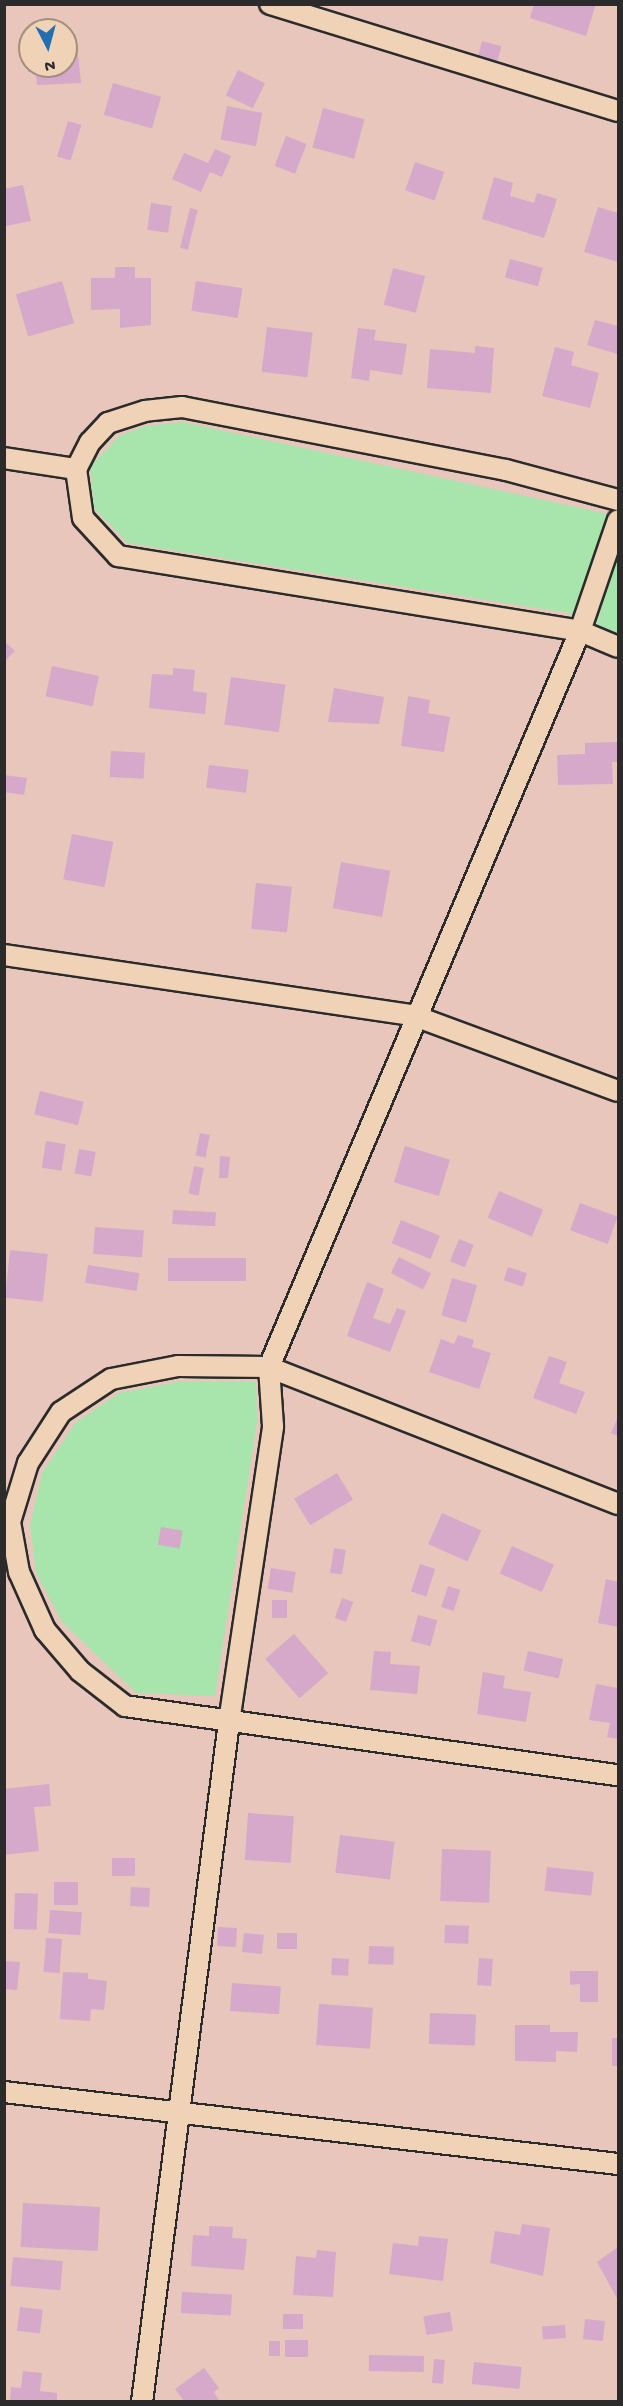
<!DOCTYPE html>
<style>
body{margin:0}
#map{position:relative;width:623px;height:2406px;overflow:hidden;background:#e8c6bc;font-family:"Gochi Hand",sans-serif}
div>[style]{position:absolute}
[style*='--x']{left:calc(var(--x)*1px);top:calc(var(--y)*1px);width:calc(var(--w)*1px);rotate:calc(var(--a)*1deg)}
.green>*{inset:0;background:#a7e5ac}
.building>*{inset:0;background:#d6a8ca;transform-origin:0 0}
.roads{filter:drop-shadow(2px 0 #2b2b2b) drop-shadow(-2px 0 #2b2b2b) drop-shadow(0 2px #2b2b2b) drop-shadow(0 -2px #2b2b2b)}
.minor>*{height:20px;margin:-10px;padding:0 10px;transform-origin:10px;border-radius:10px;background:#f0d3b6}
span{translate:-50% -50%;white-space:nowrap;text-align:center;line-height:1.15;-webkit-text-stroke:4.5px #f0d3b6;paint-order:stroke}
.frame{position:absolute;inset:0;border:6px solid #2b2b2b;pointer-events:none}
.north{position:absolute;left:18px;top:18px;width:60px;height:60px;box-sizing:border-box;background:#f0d3b6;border:2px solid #a1907e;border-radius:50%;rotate:174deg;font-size:16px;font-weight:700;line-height:24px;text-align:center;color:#2b2b2b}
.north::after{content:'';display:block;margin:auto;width:21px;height:27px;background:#1f6fb2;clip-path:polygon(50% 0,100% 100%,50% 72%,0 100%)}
</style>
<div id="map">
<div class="green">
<div style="clip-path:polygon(183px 422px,618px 516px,618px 633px,568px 613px,127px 543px,94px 508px,90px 467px,119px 436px,145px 426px)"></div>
<div style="clip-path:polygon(181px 1381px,256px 1381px,257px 1422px,215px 1696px,136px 1693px,62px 1622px,36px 1573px,30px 1525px,42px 1473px,75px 1423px,119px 1393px)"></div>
</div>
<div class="building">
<div style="clip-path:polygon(534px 4px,596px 4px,586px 36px,530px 18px)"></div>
<div style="clip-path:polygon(76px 35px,81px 83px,37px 85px,36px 72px,28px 72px,26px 53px,30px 53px,30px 66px,66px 66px,66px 36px)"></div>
<div style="left:482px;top:41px;width:20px;height:23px;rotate:15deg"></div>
<div style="left:238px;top:70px;width:30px;height:28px;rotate:26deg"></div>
<div style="left:113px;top:83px;width:50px;height:33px;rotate:16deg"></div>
<div style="left:227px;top:106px;width:36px;height:34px;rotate:11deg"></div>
<div style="left:323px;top:108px;width:43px;height:41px;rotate:15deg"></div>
<div style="left:68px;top:121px;width:14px;height:37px;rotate:17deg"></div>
<div style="left:286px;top:136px;width:22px;height:32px;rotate:21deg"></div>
<div style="clip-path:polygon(215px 149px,231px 156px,222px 177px,210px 172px,201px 192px,172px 179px,184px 153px,208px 163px)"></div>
<div style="left:415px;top:162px;width:31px;height:30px;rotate:19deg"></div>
<div style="clip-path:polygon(494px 177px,513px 183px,510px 196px,534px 203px,537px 193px,557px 199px,544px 238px,482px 219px)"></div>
<div style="clip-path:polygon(23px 185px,31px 221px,6px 226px,4px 189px)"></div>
<div style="left:151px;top:203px;width:21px;height:27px;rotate:8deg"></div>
<div style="clip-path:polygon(598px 207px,618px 213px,618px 262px,584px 252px)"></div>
<div style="left:190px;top:208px;width:8px;height:41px;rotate:14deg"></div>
<div style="left:510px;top:259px;width:34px;height:19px;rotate:15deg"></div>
<div style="clip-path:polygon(115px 267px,135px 267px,135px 278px,151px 278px,151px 325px,120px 328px,120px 309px,91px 310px,91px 278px,115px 278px)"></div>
<div style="left:393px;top:268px;width:33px;height:38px;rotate:14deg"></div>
<div style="left:62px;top:281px;width:44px;height:48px;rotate:74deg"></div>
<div style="left:196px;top:281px;width:47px;height:30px;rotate:9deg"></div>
<div style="clip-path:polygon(595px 320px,618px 326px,618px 354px,587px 345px)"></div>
<div style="left:267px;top:327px;width:46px;height:45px;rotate:7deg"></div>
<div style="clip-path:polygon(358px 328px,376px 330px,374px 340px,407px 344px,402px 375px,370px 370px,369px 381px,351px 378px)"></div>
<div style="clip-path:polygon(475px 346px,494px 348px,491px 393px,427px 388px,430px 349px,475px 353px)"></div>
<div style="clip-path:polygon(555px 347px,574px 352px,571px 365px,599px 373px,590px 408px,542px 396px)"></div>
<div style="clip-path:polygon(4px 641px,15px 651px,4px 662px)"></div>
<div style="left:52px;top:666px;width:48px;height:31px;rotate:12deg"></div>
<div style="clip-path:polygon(173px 668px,195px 670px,193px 691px,207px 693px,205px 714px,149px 708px,152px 674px,173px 675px)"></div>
<div style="left:231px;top:677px;width:55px;height:48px;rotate:8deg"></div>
<div style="clip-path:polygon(334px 688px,384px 697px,379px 724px,328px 722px)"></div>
<div style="clip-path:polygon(408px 696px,430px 700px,428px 713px,450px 717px,444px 752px,401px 746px)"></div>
<div style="clip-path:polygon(618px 742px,618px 762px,612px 762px,613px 784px,558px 785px,557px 755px,585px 754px,585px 743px)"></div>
<div style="left:111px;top:751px;width:34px;height:26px;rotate:3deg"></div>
<div style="left:209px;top:765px;width:40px;height:23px;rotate:7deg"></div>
<div style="clip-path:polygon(4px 775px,27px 778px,24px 795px,4px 792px)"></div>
<div style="left:72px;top:834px;width:42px;height:46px;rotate:11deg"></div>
<div style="left:341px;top:862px;width:50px;height:47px;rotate:10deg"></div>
<div style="left:256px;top:883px;width:36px;height:46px;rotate:6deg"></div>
<div style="left:40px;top:1091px;width:45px;height:24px;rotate:14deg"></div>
<div style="left:200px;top:1133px;width:10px;height:23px;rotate:11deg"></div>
<div style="left:46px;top:1141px;width:20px;height:27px;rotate:9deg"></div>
<div style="left:405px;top:1146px;width:47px;height:38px;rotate:17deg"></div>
<div style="left:79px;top:1149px;width:17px;height:25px;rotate:10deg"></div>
<div style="clip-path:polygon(220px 1156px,230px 1157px,228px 1178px,219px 1178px)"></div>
<div style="left:194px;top:1166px;width:10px;height:28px;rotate:11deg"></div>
<div style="left:499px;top:1191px;width:48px;height:29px;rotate:23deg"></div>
<div style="left:580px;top:1203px;width:40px;height:29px;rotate:20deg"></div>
<div style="left:173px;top:1210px;width:43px;height:14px;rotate:3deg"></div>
<div style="left:401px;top:1220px;width:42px;height:25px;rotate:22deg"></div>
<div style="left:95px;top:1227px;width:49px;height:27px;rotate:4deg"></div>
<div style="left:459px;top:1239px;width:16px;height:24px;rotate:22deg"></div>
<div style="left:10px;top:1250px;width:38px;height:48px;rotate:6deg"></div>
<div style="left:399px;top:1257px;width:36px;height:18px;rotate:27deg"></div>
<div style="left:246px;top:1258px;width:23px;height:78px;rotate:90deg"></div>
<div style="left:88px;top:1265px;width:52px;height:18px;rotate:9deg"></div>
<div style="left:508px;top:1267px;width:20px;height:14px;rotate:18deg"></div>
<div style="left:452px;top:1278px;width:26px;height:39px;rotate:16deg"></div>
<div style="clip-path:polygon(367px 1282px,384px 1289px,373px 1318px,390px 1324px,397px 1308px,406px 1311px,390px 1352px,347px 1336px)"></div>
<div style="clip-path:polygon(458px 1335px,474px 1340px,472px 1347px,491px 1353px,479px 1389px,429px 1372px,441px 1339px,454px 1344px)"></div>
<div style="clip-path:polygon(549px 1356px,567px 1362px,559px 1383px,585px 1392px,576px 1414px,533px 1398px)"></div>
<div style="clip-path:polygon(618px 1417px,618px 1436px,611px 1433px)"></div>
<div style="left:337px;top:1473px;width:31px;height:50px;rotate:59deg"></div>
<div style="left:442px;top:1513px;width:43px;height:34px;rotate:24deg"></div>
<div style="left:161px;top:1527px;width:22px;height:18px;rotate:10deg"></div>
<div style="left:512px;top:1546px;width:46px;height:30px;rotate:24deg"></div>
<div style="left:334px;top:1548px;width:12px;height:25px;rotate:9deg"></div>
<div style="left:420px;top:1564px;width:16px;height:29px;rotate:18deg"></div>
<div style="left:271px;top:1568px;width:25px;height:21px;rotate:9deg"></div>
<div style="clip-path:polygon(606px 1579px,618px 1582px,618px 1627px,598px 1623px)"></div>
<div style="left:448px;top:1586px;width:13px;height:22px;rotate:18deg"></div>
<div style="left:342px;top:1598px;width:12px;height:21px;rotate:20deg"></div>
<div style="left:272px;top:1600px;width:15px;height:18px"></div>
<div style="left:418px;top:1615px;width:20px;height:27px;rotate:15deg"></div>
<div style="left:294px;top:1634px;width:52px;height:38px;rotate:49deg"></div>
<div style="clip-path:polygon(374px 1651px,391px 1652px,390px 1664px,420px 1666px,417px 1694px,370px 1690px)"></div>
<div style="left:528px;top:1651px;width:36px;height:20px;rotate:13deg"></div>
<div style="clip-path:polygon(483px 1672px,505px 1676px,503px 1688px,531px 1692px,526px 1722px,477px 1714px)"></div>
<div style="clip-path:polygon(596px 1684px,618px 1688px,618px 1739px,607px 1737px,610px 1723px,589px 1720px)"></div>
<div style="clip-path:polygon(49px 1784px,51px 1806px,34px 1807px,39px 1851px,4px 1855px,4px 1789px)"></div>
<div style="left:248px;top:1813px;width:46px;height:47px;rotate:4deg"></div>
<div style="left:340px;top:1835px;width:55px;height:38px;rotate:7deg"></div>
<div style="left:442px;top:1849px;width:49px;height:52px;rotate:2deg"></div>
<div style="left:135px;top:1858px;width:18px;height:23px;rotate:90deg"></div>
<div style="left:547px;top:1867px;width:47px;height:24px;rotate:6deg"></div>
<div style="left:54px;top:1882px;width:24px;height:23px"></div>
<div style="left:131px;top:1887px;width:19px;height:19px;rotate:3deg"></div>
<div style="left:15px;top:1893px;width:23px;height:36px;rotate:2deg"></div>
<div style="left:50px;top:1910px;width:32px;height:23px;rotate:4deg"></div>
<div style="left:445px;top:1925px;width:24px;height:18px;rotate:2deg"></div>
<div style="left:218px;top:1927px;width:19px;height:19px;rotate:3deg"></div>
<div style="left:244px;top:1933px;width:20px;height:19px;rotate:6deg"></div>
<div style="left:297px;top:1933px;width:16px;height:20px;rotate:90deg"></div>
<div style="left:46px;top:1938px;width:16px;height:34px;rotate:4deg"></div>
<div style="left:369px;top:1946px;width:25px;height:18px;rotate:2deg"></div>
<div style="left:332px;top:1958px;width:17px;height:17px;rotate:3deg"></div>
<div style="left:479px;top:1958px;width:14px;height:27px;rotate:4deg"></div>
<div style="clip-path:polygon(4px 1961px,20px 1962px,17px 1990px,4px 1989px)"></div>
<div style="clip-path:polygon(570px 1971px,598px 1971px,598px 2002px,580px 2002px,580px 1984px,570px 1985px)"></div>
<div style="clip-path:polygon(63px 1972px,88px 1973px,88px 1979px,107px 1981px,104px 2010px,91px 2009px,90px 2021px,60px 2019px)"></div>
<div style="left:232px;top:1983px;width:49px;height:28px;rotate:4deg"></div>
<div style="left:319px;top:2004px;width:54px;height:41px;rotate:4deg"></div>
<div style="left:430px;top:2013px;width:46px;height:31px;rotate:2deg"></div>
<div style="clip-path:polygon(515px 2025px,550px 2025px,550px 2032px,578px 2032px,577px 2052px,556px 2051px,556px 2062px,515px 2061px)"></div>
<div style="left:612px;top:2038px;width:6px;height:28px"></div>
<div style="left:23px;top:2203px;width:77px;height:44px;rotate:3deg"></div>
<div style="clip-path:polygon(522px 2224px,550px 2228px,543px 2276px,490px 2263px,495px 2231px,520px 2235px)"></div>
<div style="clip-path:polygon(209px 2226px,233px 2227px,232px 2238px,247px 2239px,244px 2270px,191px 2266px,193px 2235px,209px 2236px)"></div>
<div style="clip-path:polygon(419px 2236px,448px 2239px,443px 2281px,389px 2274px,393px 2243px,418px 2246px)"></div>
<div style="clip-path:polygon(618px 2247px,618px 2300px,597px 2262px)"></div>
<div style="clip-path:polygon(317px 2250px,336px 2252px,333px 2297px,293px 2295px,296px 2256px,316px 2258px)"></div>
<div style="left:13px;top:2257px;width:50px;height:29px;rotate:5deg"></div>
<div style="left:182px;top:2292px;width:50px;height:21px;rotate:3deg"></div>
<div style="left:20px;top:2307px;width:23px;height:24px;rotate:7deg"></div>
<div style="left:450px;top:2312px;width:19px;height:27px;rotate:81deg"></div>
<div style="left:283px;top:2314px;width:20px;height:15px"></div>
<div style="left:585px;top:2319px;width:20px;height:20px;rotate:6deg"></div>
<div style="left:565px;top:2325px;width:13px;height:23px;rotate:86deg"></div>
<div style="left:285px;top:2340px;width:23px;height:17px"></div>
<div style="left:269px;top:2341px;width:11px;height:15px"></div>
<div style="left:369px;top:2355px;width:55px;height:16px;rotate:1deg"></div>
<div style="left:434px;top:2359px;width:11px;height:24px;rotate:5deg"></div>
<div style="left:474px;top:2362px;width:48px;height:22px;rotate:6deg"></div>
<div style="clip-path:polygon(204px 2368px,219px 2388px,214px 2392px,220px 2402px,185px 2402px,175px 2389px)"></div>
<div style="clip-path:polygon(23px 2371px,42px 2373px,40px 2391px,57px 2393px,57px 2402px,10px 2402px,11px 2387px,21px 2388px)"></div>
</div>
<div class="roads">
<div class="minor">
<div style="--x:270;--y:4;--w:364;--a:17.1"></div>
<div style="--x:4;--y:458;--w:73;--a:8.7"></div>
<div style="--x:618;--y:500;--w:116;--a:-165"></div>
<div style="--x:506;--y:470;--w:330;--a:-169"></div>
<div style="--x:182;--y:407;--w:37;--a:174"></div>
<div style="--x:145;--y:411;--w:39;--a:162"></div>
<div style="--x:108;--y:423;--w:26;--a:133"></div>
<div style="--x:90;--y:442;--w:30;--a:117"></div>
<div style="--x:76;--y:469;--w:49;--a:81.9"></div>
<div style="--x:83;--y:518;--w:52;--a:47.4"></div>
<div style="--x:118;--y:556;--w:468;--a:9.2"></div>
<div style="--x:580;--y:631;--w:41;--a:22.8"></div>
<div style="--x:4;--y:955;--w:416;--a:8.4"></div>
<div style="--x:415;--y:1016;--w:216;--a:20.3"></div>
<div style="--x:618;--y:1504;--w:375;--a:-158.6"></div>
<div style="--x:269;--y:1367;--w:91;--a:-179.4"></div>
<div style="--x:178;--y:1366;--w:68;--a:169"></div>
<div style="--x:111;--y:1379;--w:60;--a:146.6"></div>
<div style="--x:61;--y:1412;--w:61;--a:122.9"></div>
<div style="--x:28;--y:1463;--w:62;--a:107"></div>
<div style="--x:10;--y:1522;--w:51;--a:79.8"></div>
<div style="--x:19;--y:1572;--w:64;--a:65.9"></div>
<div style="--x:45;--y:1630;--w:54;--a:49.5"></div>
<div style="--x:80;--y:1671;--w:57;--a:37.9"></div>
<div style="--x:125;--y:1706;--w:498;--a:8"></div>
<div style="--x:4;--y:2092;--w:618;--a:6.69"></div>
<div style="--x:142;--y:2402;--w:686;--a:-82.71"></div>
<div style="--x:229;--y:1722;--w:299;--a:-81.5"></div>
<div style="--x:273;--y:1426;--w:59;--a:-93.9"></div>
<div style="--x:269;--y:1367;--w:799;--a:-67.09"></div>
<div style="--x:580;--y:631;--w:117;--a:-71.1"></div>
</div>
</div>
<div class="frame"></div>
<div class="north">N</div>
</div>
